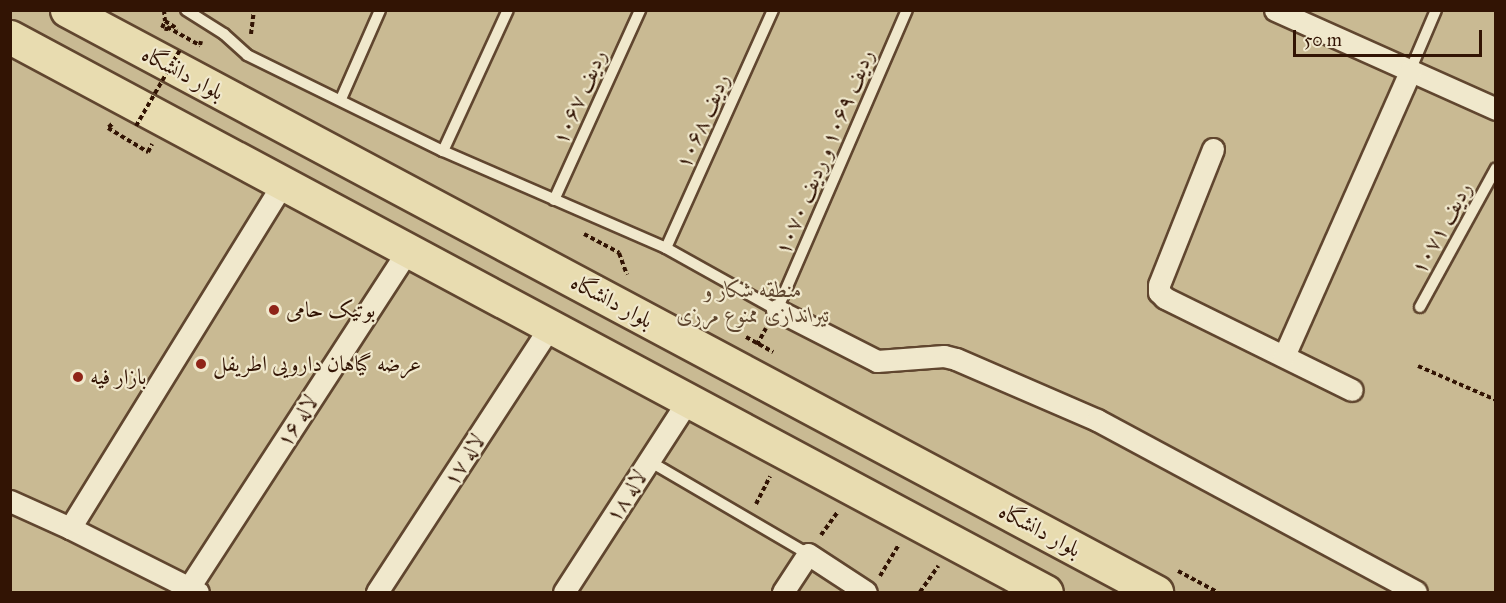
<!DOCTYPE html>
<meta charset="utf-8">
<style>
body{margin:0}
#map{position:relative;width:1506px;height:603px;overflow:hidden;background:#e8dcb0;font-family:"IM FELL Great Primer",Amiri,serif}
div>[style]{position:absolute}
[style*='--x']{left:calc(var(--x)*1px);top:calc(var(--y)*1px);width:calc(var(--w)*1px);rotate:calc(var(--a)*1deg)}
.green>*{inset:0;background:#c9ba93;transform-origin:0 0}
.path>*{height:4px;margin-top:-2px;transform-origin:0;background:repeating-linear-gradient(90deg,#321404 0 4.5px,transparent 0 7.5px)}
.roads{filter:drop-shadow(2px 0 #60462f) drop-shadow(-2px 0 #60462f) drop-shadow(0 2px #60462f) drop-shadow(0 -2px #60462f)}
.lane>*{height:10px;margin:-5px;padding:0 5px;transform-origin:5px;border-radius:5px;background:#f0e8cc}
.street>*{height:21px;margin:-10.5px;padding:0 10.5px;transform-origin:10.5px;border-radius:10.5px;background:#f0e8cc}
.primary>*{height:33px;margin:-16.5px;padding:0 16.5px;transform-origin:16.5px;border-radius:16.5px;background:#e8dcb0}
.path-bridge>*{height:4px;margin-top:-2px;transform-origin:0;background:repeating-linear-gradient(90deg,#321404 0 4.5px,transparent 0 7.5px)}
.dots>*{width:16px;height:16px;translate:-50% -50%;box-sizing:border-box;border:3px solid #f0e8cc;border-radius:50%}
span{translate:-50% -50%;white-space:nowrap;text-align:center;line-height:1.15;-webkit-text-stroke:4.5px #f0e8cc;paint-order:stroke}
.street-label{font-size:22px;color:#321404}
.park-label{font-size:22px;color:#5f462f;font-style:italic}
.poi-label{font-size:22px;color:#321404}
.left{translate:0 -50%;text-align:left}
.frame{position:absolute;inset:0;border:12px solid #321404;pointer-events:none}
.scale{position:absolute;left:1293px;top:30px;width:189px;height:27px;box-sizing:border-box;border:3px solid #321404;border-top:0;padding-left:8px;font-size:18px;line-height:21px;white-space:nowrap;color:#321404;-webkit-text-stroke:4px #f0e8cc;paint-order:stroke}
</style>
<div id="map">
<div class="green">
<div style="left:10px;top:11px;width:1485px;height:581px"></div>
</div>
<div class="path">
<div style="--x:164;--y:10;--w:11;--a:85"></div>
<div style="--x:162;--y:28;--w:8;--a:-67"></div>
<div style="--x:165;--y:21;--w:15;--a:32"></div>
<div style="--x:166;--y:31;--w:4;--a:-76"></div>
<div style="--x:167;--y:27;--w:38;--a:29"></div>
<div style="--x:200;--y:45;--w:4;--a:-76"></div>
<div style="--x:251;--y:34;--w:24;--a:-83"></div>
<div style="--x:112;--y:124;--w:6;--a:135"></div>
<div style="--x:108;--y:128;--w:47;--a:31"></div>
<div style="--x:148;--y:152;--w:9;--a:-63"></div>
<div style="--x:584;--y:234;--w:40;--a:28"></div>
<div style="--x:619;--y:253;--w:23;--a:70"></div>
<div style="--x:746;--y:337;--w:31;--a:29"></div>
<div style="--x:757;--y:345;--w:19;--a:-62"></div>
<div style="--x:1418;--y:366;--w:85;--a:23.6"></div>
<div style="--x:756;--y:504;--w:31;--a:-63"></div>
<div style="--x:821;--y:535;--w:29;--a:-54"></div>
<div style="--x:1178;--y:571;--w:44;--a:28.3"></div>
<div style="--x:880;--y:576;--w:37;--a:-59"></div>
<div style="--x:920;--y:592;--w:32;--a:-55"></div>
</div>
<div class="roads">
<div class="lane">
<div style="--x:186;--y:10;--w:45;--a:32.3"></div>
<div style="--x:224;--y:34;--w:31;--a:42"></div>
<div style="--x:247;--y:55;--w:218;--a:26.1"></div>
<div style="--x:443;--y:151;--w:243;--a:23.5"></div>
<div style="--x:666;--y:248;--w:127;--a:29.2"></div>
<div style="--x:777;--y:310;--w:327;--a:-66.6"></div>
<div style="--x:1410;--y:71;--w:66;--a:-66.9"></div>
<div style="--x:341;--y:99;--w:97;--a:-66.3"></div>
<div style="--x:443;--y:151;--w:155;--a:-65.3"></div>
<div style="--x:554;--y:200;--w:209;--a:-65.6"></div>
<div style="--x:666;--y:248;--w:261;--a:-65.8"></div>
<div style="--x:1420;--y:307;--w:158;--a:-61.3"></div>
<div style="--x:649;--y:461;--w:184;--a:30.3"></div>
</div>
<div class="street">
<div style="--x:1275;--y:10;--w:242;--a:24.1"></div>
<div style="--x:1213;--y:149;--w:146;--a:111.7"></div>
<div style="--x:1159;--y:285;--w:7;--a:90"></div>
<div style="--x:1159;--y:292;--w:8;--a:45"></div>
<div style="--x:1165;--y:298;--w:208;--a:26.2"></div>
<div style="--x:777;--y:310;--w:112;--a:27"></div>
<div style="--x:877;--y:361;--w:67;--a:-4.3"></div>
<div style="--x:944;--y:356;--w:12;--a:14"></div>
<div style="--x:956;--y:359;--w:154;--a:23.4"></div>
<div style="--x:1097;--y:420;--w:362;--a:28.3"></div>
<div style="--x:1284;--y:356;--w:312;--a:-66.1"></div>
<div style="--x:10;--y:501;--w:66;--a:24.2"></div>
<div style="--x:70;--y:528;--w:143;--a:26.6"></div>
<div style="--x:70;--y:528;--w:405;--a:-58.3"></div>
<div style="--x:186;--y:592;--w:408;--a:-57"></div>
<div style="--x:377;--y:592;--w:316;--a:-56.9"></div>
<div style="--x:564;--y:592;--w:229;--a:-57.1"></div>
<div style="--x:783;--y:592;--w:45;--a:-56.7"></div>
<div style="--x:808;--y:554;--w:69;--a:33.2"></div>
</div>
<div class="primary">
<div style="--x:67;--y:10;--w:1235;--a:28.12"></div>
<div style="--x:10;--y:37;--w:1175;--a:28.18"></div>
</div>
</div>
<div class="path-bridge">
<div style="--x:136;--y:126;--w:88;--a:-59.9"></div>
</div>
<div class="dots">
<div style="left:274px;top:310px;background:#8f2418"></div>
<div style="left:201px;top:364px;background:#8f2418"></div>
<div style="left:78px;top:377px;background:#8f2418"></div>
</div>
<div class="street-label">
<span style="left:183px;top:73px;rotate:28deg">بلوار دانشگاه</span>
<span style="left:579px;top:97px;rotate:-66deg">ردیف ۱۰۶۷</span>
<span style="left:702px;top:121px;rotate:-66deg">ردیف ۱۰۶۸</span>
<span style="left:824px;top:152px;rotate:-67deg">ردیف ۱۰۶۹ و ردیف ۱۰۷۰</span>
<span style="left:1441px;top:228px;rotate:-61deg">ردیف ۱۰۷۱</span>
<span style="left:612px;top:301px;rotate:28deg">بلوار دانشگاه</span>
<span style="left:297px;top:421px;rotate:-57deg">لاله ۱۶</span>
<span style="left:464px;top:460px;rotate:-57deg">لاله ۱۷</span>
<span style="left:626px;top:496px;rotate:-57deg">لاله ۱۸</span>
<span style="left:1040px;top:530px;rotate:28deg">بلوار دانشگاه</span>
</div>
<div class="park-label">
<span style="left:753px;top:302px">منطقه شکار و<br>تیراندازی ممنوع مرزی</span>
</div>
<div class="poi-label">
<span class="left" style="left:286px;top:310px">بوتیک حامی</span>
<span class="left" style="left:213px;top:364px">عرضه گیاهان دارویی اطریفل</span>
<span class="left" style="left:90px;top:377px">بازار فیه</span>
</div>
<div class="frame"></div>
<div class="scale">50 m</div>
</div>
